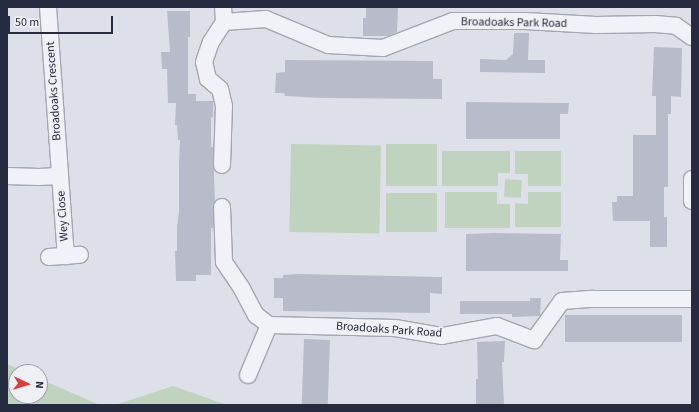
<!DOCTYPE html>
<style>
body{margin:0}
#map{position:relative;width:699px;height:412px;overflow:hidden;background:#dee0e9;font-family:"Source Sans 3",sans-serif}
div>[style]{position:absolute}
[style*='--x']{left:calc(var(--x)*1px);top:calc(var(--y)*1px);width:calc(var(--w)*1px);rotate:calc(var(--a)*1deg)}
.green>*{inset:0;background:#c0d3bf;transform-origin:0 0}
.building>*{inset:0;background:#b8bbc9;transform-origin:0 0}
.roads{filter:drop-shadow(1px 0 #a3a6b3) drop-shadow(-1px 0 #a3a6b3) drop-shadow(0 1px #a3a6b3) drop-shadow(0 -1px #a3a6b3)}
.minor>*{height:16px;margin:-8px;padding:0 8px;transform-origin:8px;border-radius:8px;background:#f1f2f7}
span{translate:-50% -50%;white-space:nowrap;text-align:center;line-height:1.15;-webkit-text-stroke:3.5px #eef0f6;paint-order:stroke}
.street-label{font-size:12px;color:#262b40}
.frame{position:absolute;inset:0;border:8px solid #262b40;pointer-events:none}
.north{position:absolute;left:8px;top:364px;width:40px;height:40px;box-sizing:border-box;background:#eef0f6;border:1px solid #9ea1ad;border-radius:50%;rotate:94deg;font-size:11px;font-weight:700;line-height:16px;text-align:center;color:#262b40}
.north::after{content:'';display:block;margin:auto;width:14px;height:18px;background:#d63f3b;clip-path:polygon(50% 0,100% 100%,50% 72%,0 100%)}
.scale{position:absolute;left:8px;top:16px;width:105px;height:18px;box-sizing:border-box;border:2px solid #262b40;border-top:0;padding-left:5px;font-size:12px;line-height:14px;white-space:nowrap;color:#262b40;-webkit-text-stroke:3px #eef0f6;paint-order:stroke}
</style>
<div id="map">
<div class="green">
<div style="left:291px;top:144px;width:90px;height:88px;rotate:1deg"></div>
<div style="left:437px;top:144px;width:42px;height:51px;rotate:90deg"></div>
<div style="clip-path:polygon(442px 151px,510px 151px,510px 173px,498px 173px,498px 186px,442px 186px)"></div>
<div style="clip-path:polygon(515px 151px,561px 151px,561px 186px,528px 186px,528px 174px,515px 174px)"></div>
<div style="left:505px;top:179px;width:17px;height:18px;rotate:3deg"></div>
<div style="clip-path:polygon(445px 192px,497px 192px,497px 204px,510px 204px,510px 228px,445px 228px)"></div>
<div style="clip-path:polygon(528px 192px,561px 192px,561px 227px,515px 227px,515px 203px,528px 204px)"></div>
<div style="left:386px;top:193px;width:51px;height:39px"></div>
<div style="clip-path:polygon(7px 364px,25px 372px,16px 372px,16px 396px,40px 396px,40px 379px,100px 405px,7px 405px)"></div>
<div style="clip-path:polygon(173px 386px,227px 405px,115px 405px)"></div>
</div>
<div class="building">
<div style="clip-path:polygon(366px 7px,398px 7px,397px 32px,388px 36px,363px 36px,363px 18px,366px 18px)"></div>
<div style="clip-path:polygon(167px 11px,190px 11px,190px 37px,188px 37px,188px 94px,196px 94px,196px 101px,213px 101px,213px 118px,211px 117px,211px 147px,213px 147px,215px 202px,213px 207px,213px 228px,211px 228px,211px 275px,196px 275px,196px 281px,176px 281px,175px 251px,177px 251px,177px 226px,179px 212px,179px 164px,180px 140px,178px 140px,177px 125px,175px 125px,176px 103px,168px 103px,167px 69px,162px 69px,161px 52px,170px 52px)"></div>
<div style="clip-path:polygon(514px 33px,529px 33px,528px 60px,545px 60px,545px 73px,480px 72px,480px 59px,506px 60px,513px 54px)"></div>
<div style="clip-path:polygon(654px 47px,682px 48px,681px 97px,671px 96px,671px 114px,668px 114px,668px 187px,664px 187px,664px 217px,667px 217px,667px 247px,650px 247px,650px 221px,613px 221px,612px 202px,617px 202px,617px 196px,633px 196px,633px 135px,656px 135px,656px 96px,652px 96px)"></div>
<div style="clip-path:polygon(285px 60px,433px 61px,433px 79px,442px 79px,442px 99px,323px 98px,285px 96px,284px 93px,275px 93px,276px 73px,285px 72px)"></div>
<div style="clip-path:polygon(466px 102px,569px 103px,568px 114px,560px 114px,560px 139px,466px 139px)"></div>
<div style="clip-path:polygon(495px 233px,561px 234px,560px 260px,568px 260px,568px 271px,466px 271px,466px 234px)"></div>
<div style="clip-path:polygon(298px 274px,442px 277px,442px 294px,430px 293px,430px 313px,283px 311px,283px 298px,274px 298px,274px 278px,283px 278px,283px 275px)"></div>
<div style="clip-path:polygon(530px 298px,541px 298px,540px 316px,512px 317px,512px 314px,460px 314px,460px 301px,530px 301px)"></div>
<div style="left:565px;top:315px;width:117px;height:27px"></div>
<div style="left:304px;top:339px;width:26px;height:66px;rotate:2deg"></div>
<div style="clip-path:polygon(505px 341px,504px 362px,502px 362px,504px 405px,476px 405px,476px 379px,478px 379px,477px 342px)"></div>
</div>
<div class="roads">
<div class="minor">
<div style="--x:48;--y:7;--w:250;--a:85.9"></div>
<div style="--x:223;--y:7;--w:15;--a:86"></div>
<div style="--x:224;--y:22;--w:42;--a:-4.1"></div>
<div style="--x:266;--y:19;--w:67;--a:22.8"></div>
<div style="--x:328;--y:45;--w:55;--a:3.1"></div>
<div style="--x:383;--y:48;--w:75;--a:-21.1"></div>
<div style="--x:453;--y:21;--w:72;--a:0"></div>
<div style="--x:525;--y:21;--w:71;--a:3.2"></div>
<div style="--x:596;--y:25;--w:59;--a:-1"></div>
<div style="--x:655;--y:24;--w:21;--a:5"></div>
<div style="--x:676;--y:26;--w:19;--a:35"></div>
<div style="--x:222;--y:165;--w:59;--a:-88.1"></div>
<div style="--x:224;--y:106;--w:17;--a:-103"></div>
<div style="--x:220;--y:89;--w:16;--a:-140"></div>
<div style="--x:208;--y:79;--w:17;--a:-103"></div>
<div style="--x:204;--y:62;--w:21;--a:-71"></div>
<div style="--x:211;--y:42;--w:24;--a:-57"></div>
<div style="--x:7;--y:176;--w:32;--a:2"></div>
<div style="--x:39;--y:177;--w:21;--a:-3"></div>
<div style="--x:692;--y:179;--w:22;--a:90"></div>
<div style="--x:222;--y:207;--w:55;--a:87.9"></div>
<div style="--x:224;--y:262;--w:32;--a:56"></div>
<div style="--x:242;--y:289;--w:30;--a:62"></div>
<div style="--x:256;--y:315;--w:16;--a:38"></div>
<div style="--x:269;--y:325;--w:126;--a:1.4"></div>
<div style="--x:395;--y:328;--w:48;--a:9.7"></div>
<div style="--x:442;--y:336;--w:56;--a:-10.3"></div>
<div style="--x:497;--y:326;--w:40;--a:21"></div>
<div style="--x:534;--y:340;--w:48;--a:-54.3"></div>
<div style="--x:562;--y:301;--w:31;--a:-4"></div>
<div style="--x:593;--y:299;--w:99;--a:0"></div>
<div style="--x:49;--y:257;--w:31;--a:-4"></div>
<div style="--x:248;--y:375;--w:54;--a:-67.2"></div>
</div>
</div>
<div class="street-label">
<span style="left:514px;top:23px;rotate:1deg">Broadoaks Park Road</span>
<span style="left:54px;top:91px;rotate:-94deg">Broadoaks Crescent</span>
<span style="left:63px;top:216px;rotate:-94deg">Wey Close</span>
<span style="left:389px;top:330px;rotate:4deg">Broadoaks Park Road</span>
</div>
<div class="frame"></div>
<div class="north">N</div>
<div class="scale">50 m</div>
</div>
